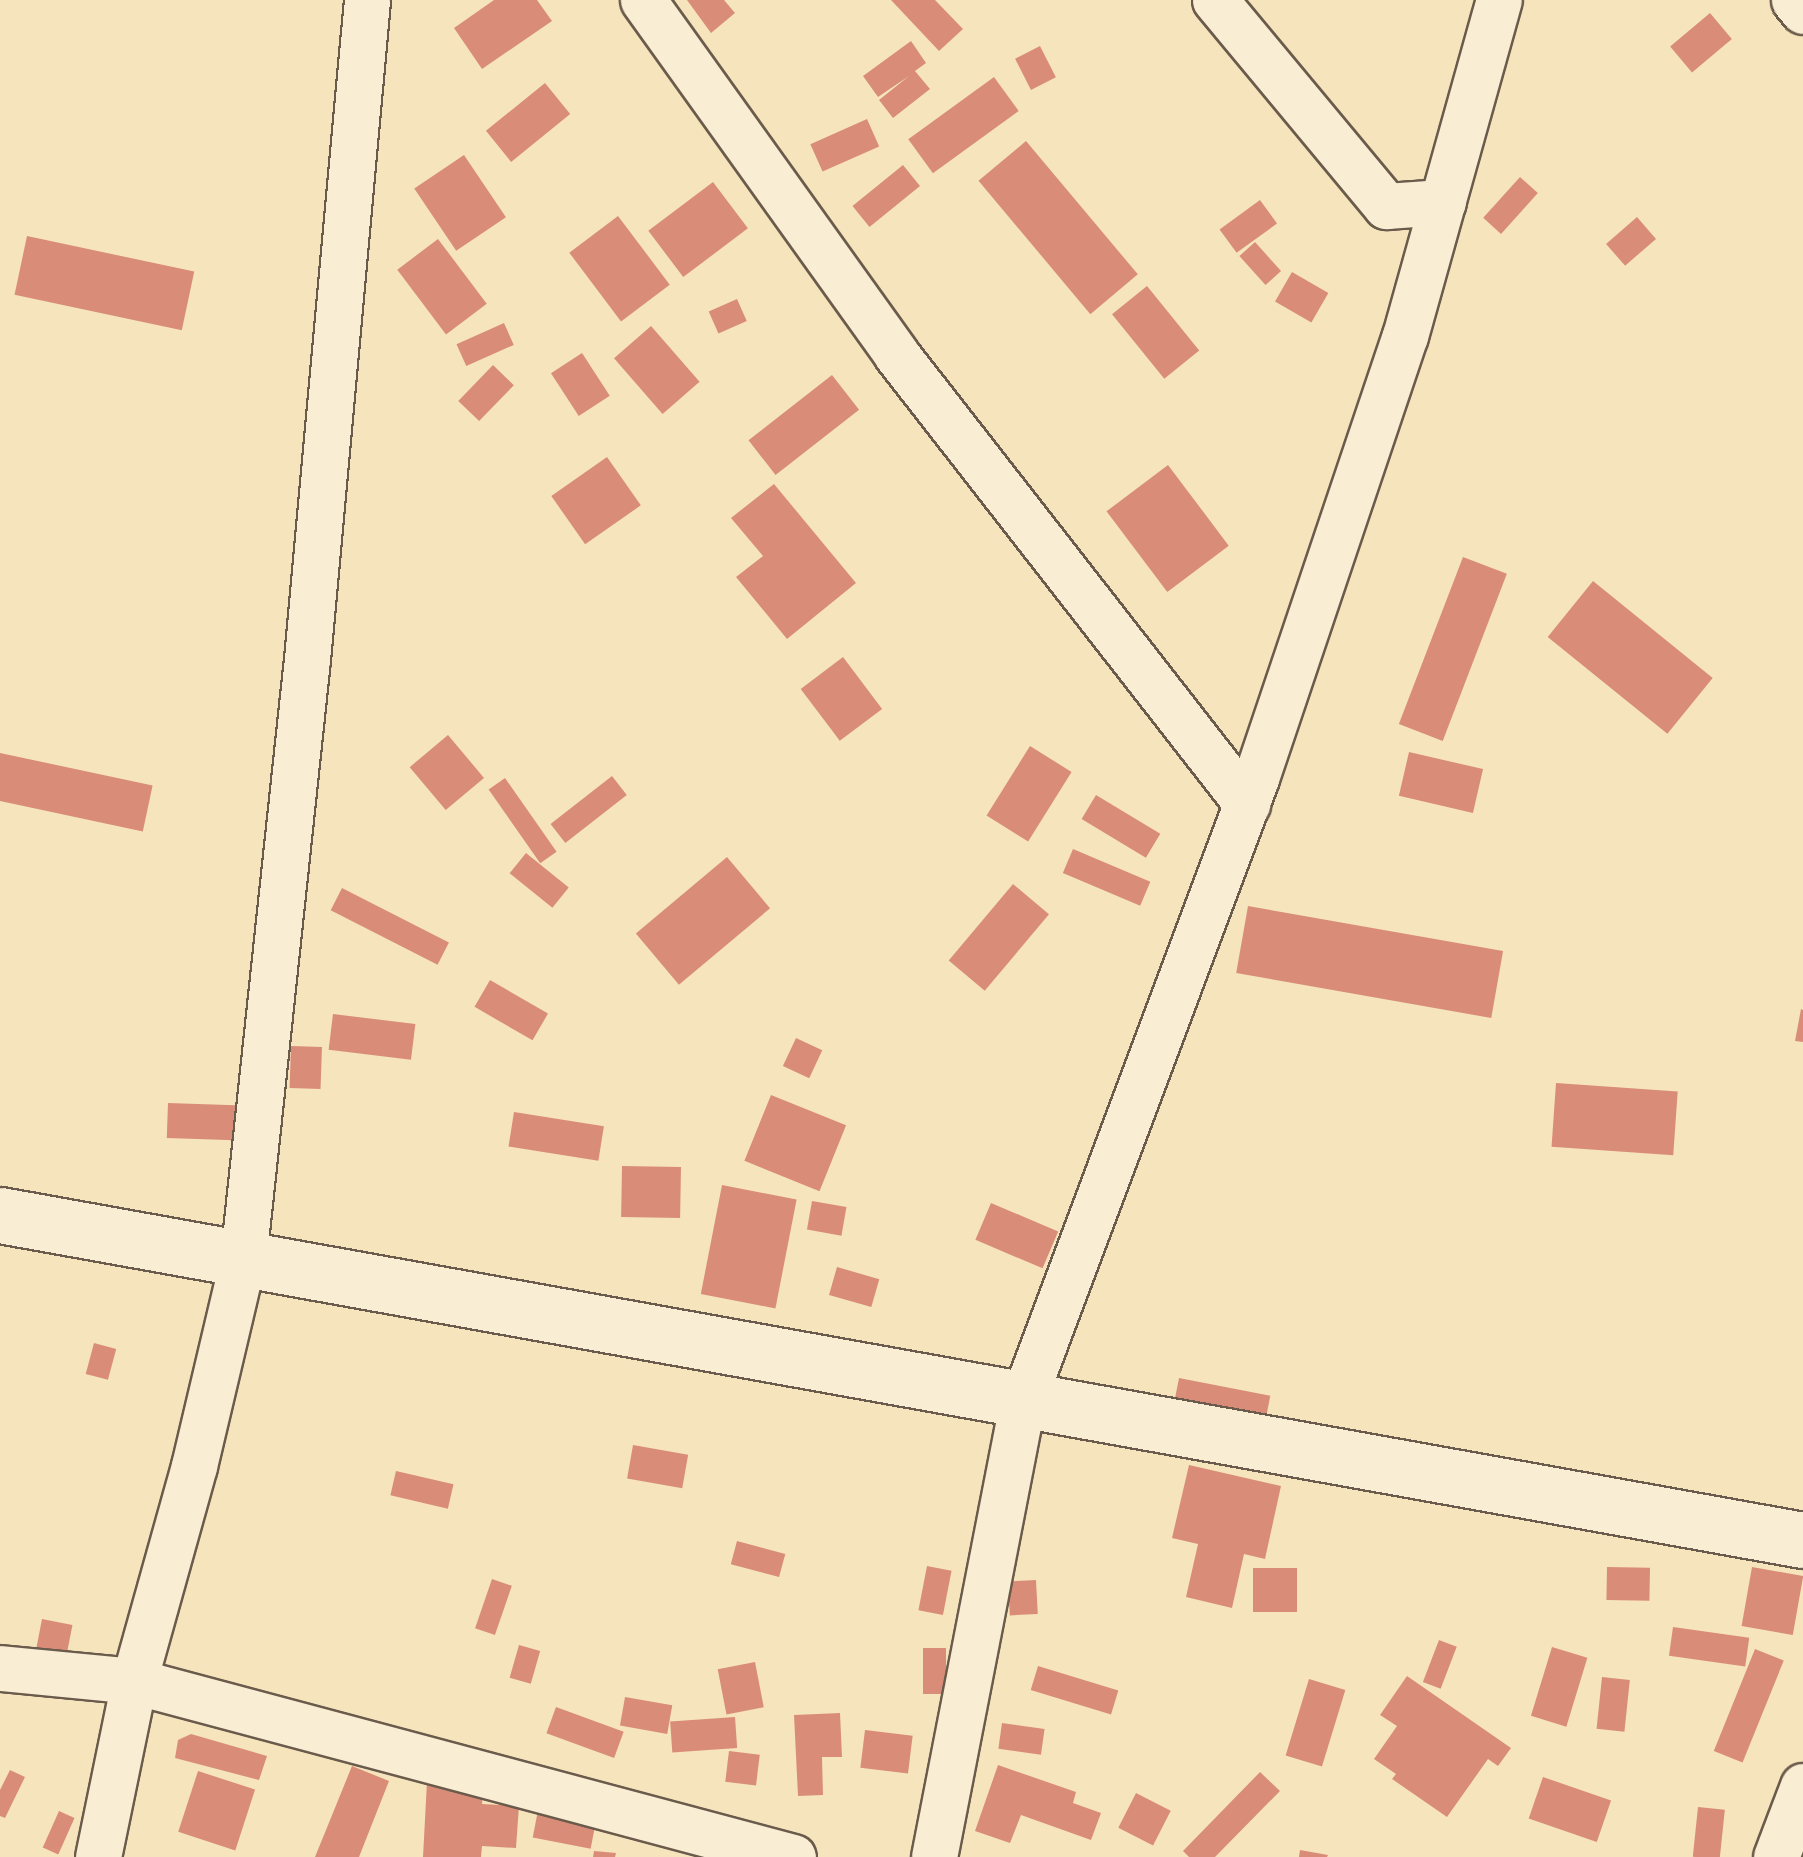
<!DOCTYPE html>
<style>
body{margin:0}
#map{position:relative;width:1803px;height:1857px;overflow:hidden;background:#f6e5bc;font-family:"Libre Caslon Text",serif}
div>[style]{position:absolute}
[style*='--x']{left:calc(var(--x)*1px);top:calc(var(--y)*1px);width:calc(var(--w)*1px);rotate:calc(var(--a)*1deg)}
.building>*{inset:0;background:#d98d79;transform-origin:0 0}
.roads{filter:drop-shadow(2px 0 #6b5b4c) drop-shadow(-2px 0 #6b5b4c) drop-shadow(0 2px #6b5b4c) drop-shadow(0 -2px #6b5b4c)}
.minor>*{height:45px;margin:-22.5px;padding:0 22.5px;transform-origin:22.5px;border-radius:22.5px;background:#f9eed3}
.secondary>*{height:55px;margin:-27.5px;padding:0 27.5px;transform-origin:27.5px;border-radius:27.5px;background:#f9eed3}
span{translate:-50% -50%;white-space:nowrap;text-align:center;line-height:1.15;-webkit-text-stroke:8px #f9eed3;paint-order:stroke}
</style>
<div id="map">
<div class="building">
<div style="clip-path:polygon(494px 0,537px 0,552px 21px,482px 69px,454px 28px)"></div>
<div style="clip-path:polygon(687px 0,724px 0,735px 13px,711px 33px)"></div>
<div style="clip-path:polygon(891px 0,935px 0,963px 29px,939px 51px)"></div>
<div style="left:1710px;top:13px;width:34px;height:52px;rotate:50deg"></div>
<div style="clip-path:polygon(911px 41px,926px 63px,915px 71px,930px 89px,893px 118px,879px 100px,909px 76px,878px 97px,863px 76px)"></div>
<div style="left:1040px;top:46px;width:35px;height:28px;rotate:63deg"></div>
<div style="left:994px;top:77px;width:42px;height:106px;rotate:54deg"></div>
<div style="left:545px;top:83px;width:40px;height:76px;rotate:51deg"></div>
<div style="left:867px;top:119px;width:30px;height:62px;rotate:66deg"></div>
<div style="left:1026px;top:141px;width:174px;height:62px;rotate:50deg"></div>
<div style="left:464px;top:155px;width:75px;height:60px;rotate:56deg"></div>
<div style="left:903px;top:165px;width:27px;height:65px;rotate:51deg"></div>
<div style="left:1520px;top:177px;width:24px;height:55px;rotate:42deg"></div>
<div style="left:713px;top:182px;width:58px;height:81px;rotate:53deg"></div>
<div style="left:1260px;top:200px;width:29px;height:50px;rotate:54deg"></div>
<div style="left:618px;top:216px;width:86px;height:61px;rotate:53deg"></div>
<div style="left:1637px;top:217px;width:29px;height:41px;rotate:49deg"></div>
<div style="left:27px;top:236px;width:171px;height:60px;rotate:12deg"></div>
<div style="left:438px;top:239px;width:81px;height:51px;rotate:53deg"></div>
<div style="left:1255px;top:242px;width:39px;height:21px;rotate:48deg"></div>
<div style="left:1292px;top:272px;width:42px;height:34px;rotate:30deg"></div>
<div style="left:1147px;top:286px;width:83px;height:45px;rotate:51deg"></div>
<div style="left:737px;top:299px;width:24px;height:31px;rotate:66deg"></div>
<div style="left:504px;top:323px;width:24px;height:52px;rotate:66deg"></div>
<div style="left:651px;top:326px;width:74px;height:49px;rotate:49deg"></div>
<div style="left:582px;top:353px;width:51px;height:37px;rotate:57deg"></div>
<div style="left:493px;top:365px;width:29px;height:50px;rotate:44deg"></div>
<div style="left:832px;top:375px;width:44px;height:106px;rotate:52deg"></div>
<div style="left:607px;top:457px;width:59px;height:68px;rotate:55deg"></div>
<div style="left:1168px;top:465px;width:101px;height:77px;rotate:53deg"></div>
<div style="clip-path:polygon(774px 484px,856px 583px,787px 639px,736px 577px,763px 556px,731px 518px)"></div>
<div style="left:1463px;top:557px;width:47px;height:179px;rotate:21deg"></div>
<div style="left:1593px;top:581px;width:154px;height:72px;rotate:39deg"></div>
<div style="left:843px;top:657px;width:65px;height:53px;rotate:53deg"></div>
<div style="left:448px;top:735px;width:56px;height:50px;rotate:50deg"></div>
<div style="left:1030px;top:746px;width:49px;height:82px;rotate:32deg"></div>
<div style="left:1409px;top:752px;width:76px;height:45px;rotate:13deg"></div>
<div style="left:0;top:753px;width:156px;height:47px;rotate:12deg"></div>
<div style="left:612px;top:776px;width:24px;height:78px;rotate:52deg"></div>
<div style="left:505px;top:778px;width:90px;height:20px;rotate:55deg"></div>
<div style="left:1096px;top:795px;width:75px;height:28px;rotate:31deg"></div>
<div style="left:1073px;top:849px;width:84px;height:26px;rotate:23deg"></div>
<div style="left:526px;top:853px;width:55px;height:26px;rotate:39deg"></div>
<div style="left:727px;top:857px;width:67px;height:119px;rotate:50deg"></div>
<div style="left:1013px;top:884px;width:47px;height:100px;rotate:40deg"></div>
<div style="left:342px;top:888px;width:120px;height:25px;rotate:27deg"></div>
<div style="left:1248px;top:906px;width:259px;height:68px;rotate:10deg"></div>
<div style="left:490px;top:980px;width:67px;height:31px;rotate:30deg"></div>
<div style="clip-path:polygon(1801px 1009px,1803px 1010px,1803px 1042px,1795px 1041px)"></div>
<div style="left:333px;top:1014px;width:83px;height:36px;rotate:7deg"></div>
<div style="left:796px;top:1038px;width:29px;height:31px;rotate:25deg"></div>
<div style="left:291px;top:1046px;width:31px;height:42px;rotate:2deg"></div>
<div style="left:1556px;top:1083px;width:122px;height:64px;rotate:4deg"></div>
<div style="left:771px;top:1095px;width:81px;height:71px;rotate:22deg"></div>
<div style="left:168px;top:1103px;width:75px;height:35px;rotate:2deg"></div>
<div style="left:514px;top:1112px;width:91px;height:35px;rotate:9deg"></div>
<div style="left:622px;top:1166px;width:59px;height:51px;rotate:1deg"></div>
<div style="left:722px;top:1185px;width:76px;height:111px;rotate:11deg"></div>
<div style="left:812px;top:1201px;width:35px;height:29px;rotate:10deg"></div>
<div style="left:991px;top:1203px;width:73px;height:40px;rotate:23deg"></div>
<div style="left:837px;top:1267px;width:44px;height:29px;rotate:16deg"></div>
<div style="left:94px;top:1343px;width:23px;height:32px;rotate:15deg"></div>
<div style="left:1179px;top:1378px;width:93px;height:26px;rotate:11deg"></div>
<div style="left:633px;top:1445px;width:56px;height:34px;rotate:10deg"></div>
<div style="clip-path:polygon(1189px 1465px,1281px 1486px,1265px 1559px,1244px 1554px,1232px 1608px,1186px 1597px,1198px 1544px,1172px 1538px)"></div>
<div style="left:396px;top:1471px;width:59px;height:25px;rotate:13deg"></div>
<div style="left:737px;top:1541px;width:50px;height:24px;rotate:15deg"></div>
<div style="left:927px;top:1566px;width:25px;height:45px;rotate:11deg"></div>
<div style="left:1607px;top:1567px;width:43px;height:33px;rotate:1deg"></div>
<div style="left:1752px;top:1567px;width:52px;height:60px;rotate:10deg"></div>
<div style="left:1253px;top:1568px;width:44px;height:44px"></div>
<div style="left:492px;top:1579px;width:21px;height:52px;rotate:19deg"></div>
<div style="left:1036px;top:1580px;width:34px;height:28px;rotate:87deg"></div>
<div style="left:42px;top:1619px;width:31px;height:46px;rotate:11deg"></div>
<div style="left:1673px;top:1627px;width:77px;height:29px;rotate:8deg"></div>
<div style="left:1439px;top:1640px;width:19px;height:45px;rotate:21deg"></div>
<div style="left:519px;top:1645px;width:22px;height:34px;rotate:16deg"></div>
<div style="left:1552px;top:1647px;width:37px;height:72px;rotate:17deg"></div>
<div style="left:923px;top:1648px;width:23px;height:46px"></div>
<div style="left:1755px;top:1649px;width:31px;height:110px;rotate:22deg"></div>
<div style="left:755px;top:1662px;width:46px;height:38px;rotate:79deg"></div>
<div style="left:1038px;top:1666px;width:84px;height:25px;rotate:17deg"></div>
<div style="clip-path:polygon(1407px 1676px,1511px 1748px,1498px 1766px,1488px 1759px,1447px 1817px,1392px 1779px,1396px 1774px,1374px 1759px,1397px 1726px,1380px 1715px)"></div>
<div style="left:1602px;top:1677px;width:28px;height:52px;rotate:6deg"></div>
<div style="left:1309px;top:1679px;width:38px;height:80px;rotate:17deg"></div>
<div style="left:625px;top:1697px;width:48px;height:29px;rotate:10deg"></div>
<div style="left:556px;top:1707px;width:72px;height:28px;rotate:20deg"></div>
<div style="clip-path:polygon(840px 1713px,842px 1757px,822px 1757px,823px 1795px,798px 1796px,794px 1715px)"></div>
<div style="left:735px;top:1717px;width:31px;height:65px;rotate:86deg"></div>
<div style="left:1002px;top:1723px;width:43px;height:26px;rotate:8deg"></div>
<div style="left:865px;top:1730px;width:48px;height:38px;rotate:7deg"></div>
<div style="clip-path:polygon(191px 1734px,267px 1756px,259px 1780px,175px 1758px,178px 1740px)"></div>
<div style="left:729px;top:1751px;width:31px;height:31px;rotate:7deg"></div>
<div style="clip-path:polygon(998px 1765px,1076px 1792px,1073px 1803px,1101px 1813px,1091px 1840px,1021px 1815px,1010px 1843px,975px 1831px)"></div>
<div style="clip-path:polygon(352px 1766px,389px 1781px,359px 1857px,315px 1857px)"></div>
<div style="clip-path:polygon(10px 1770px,25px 1777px,5px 1818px,0 1816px,0 1790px)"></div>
<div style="left:198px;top:1771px;width:60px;height:64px;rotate:18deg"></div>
<div style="clip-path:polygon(1260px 1772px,1280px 1791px,1215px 1857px,1189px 1857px,1183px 1851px)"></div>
<div style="left:1543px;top:1777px;width:72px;height:44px;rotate:19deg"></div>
<div style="clip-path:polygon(427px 1781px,484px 1784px,482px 1804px,519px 1806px,516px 1848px,482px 1846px,481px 1857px,423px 1857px)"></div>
<div style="left:1136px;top:1793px;width:39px;height:39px;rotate:27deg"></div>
<div style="left:539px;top:1805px;width:59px;height:33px;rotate:11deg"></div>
<div style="left:1698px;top:1807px;width:27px;height:50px;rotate:6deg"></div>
<div style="left:59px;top:1811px;width:17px;height:40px;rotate:24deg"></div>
<div style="clip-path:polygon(1300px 1850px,1328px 1855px,1327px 1857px,1299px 1857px)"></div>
<div style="clip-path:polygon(594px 1851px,616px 1853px,615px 1857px,593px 1857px)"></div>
</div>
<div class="roads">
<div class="minor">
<div style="--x:643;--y:0;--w:435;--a:54.4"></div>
<div style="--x:896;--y:354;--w:571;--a:52.05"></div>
<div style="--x:1215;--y:0;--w:268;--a:50.3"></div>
<div style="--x:1386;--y:206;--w:57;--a:-4"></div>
<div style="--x:1794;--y:0;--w:14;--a:51"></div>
<div style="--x:0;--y:1668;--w:135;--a:5.5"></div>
<div style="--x:134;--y:1681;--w:682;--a:14.95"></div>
<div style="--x:98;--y:1857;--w:180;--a:-78.4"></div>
<div style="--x:134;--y:1681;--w:223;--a:-74.4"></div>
<div style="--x:194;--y:1466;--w:213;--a:-76.7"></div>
<div style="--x:243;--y:1259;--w:603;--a:-83.91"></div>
<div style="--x:307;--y:659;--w:662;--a:-84.8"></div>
<div style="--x:934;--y:1857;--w:466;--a:-79"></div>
<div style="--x:1023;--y:1400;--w:664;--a:-69.46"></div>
<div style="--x:1256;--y:778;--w:466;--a:-71.4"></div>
<div style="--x:1405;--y:336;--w:349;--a:-74.4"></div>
<div style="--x:1776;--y:1857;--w:76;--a:-69.2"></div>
</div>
<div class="secondary">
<div style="--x:0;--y:1215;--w:1832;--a:10.22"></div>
</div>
</div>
</div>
